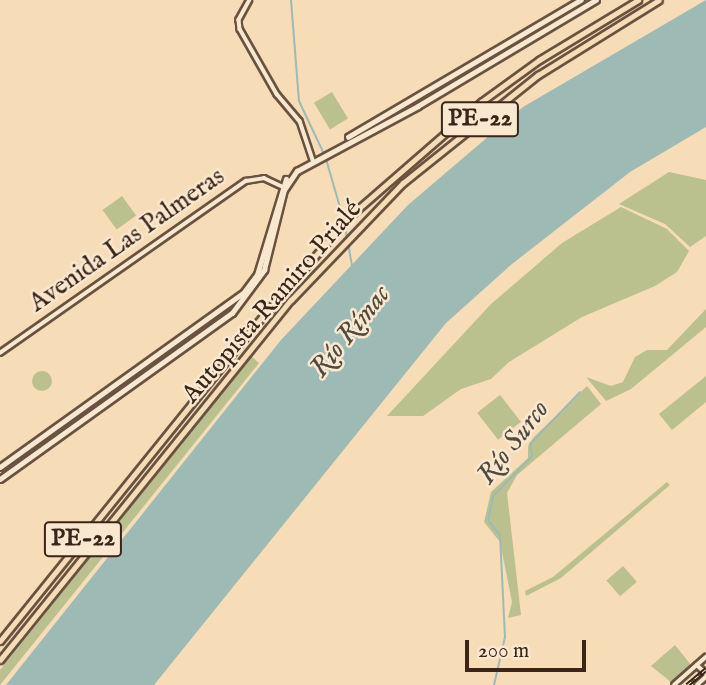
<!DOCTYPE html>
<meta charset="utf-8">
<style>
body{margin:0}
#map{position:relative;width:706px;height:685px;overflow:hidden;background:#f6dcb7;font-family:"IM FELL English",serif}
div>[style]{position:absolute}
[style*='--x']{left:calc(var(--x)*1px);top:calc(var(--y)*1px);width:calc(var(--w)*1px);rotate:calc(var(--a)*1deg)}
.green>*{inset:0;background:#bbc08f;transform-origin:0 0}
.round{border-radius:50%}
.water>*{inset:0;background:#9ebab5}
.stream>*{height:2px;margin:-1px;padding:0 1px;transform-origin:1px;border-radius:1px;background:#9ebab5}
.roads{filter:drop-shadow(2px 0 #695340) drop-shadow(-2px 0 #695340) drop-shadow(0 2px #695340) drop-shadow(0 -2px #695340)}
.tertiary>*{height:3.5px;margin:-1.75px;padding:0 1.75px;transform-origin:1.75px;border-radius:1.75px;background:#f9e8d0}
.secondary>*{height:4.5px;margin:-2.25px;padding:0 2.25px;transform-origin:2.25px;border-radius:2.25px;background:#f9e8d0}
.trunk>*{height:5px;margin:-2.5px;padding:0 2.5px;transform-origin:2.5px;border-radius:2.5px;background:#f6dcb7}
.rail>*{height:4.5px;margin-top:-2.25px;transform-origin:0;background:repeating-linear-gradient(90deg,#f9e8d0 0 5px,#3a2518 0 10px);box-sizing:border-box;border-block:2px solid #3a2518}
span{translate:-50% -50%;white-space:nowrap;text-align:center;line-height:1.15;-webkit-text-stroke:5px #f9e8d0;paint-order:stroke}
.shield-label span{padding:2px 5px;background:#f9e8d0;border:2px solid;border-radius:5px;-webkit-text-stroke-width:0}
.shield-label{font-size:24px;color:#3a2518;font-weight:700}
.street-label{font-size:26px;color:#3a2518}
.water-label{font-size:28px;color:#534a3f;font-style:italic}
.scale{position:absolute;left:465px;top:640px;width:121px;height:32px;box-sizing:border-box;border:4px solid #3a2518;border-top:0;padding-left:9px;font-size:21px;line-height:24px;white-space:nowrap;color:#3a2518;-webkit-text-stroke:5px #f9e8d0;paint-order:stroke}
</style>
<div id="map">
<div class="green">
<div style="left:332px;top:92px;width:31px;height:21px;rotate:59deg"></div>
<div style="clip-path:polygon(669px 172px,706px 180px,706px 236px,690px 247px,665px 224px,619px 204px)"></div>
<div style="left:122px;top:196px;width:24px;height:24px;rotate:54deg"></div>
<div style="clip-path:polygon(621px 207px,667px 229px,689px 251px,677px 272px,655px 286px,582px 317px,509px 362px,491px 379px,461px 389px,423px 416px,387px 416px,491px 304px,562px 243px)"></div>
<div style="clip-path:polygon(270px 239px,259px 278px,229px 314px,56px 436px,54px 430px,231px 306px,253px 283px)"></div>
<div style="clip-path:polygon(706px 309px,706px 327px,631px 389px,606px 401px,586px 377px,611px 386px,623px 382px,635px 357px,647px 350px,667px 350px)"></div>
<div style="clip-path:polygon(251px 356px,259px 363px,0 685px,0 670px)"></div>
<div class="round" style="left:32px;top:371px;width:20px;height:20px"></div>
<div style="clip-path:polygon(706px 376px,706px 402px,672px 430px,659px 414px)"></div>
<div style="clip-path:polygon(587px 386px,601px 404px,517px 475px,507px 493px,521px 615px,508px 618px,512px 602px,500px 542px,484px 522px,491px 492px,528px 458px,528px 446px,534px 437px)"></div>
<div style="left:500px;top:395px;width:34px;height:29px;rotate:52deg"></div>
<div style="clip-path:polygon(667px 482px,670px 485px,561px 578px,526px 596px,525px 591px,553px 577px)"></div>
<div style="left:623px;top:566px;width:21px;height:22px;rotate:49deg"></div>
<div style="clip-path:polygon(675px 645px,691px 665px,671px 682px,651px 666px)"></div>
</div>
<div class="water">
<div style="clip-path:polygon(706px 0,706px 127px,630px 172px,512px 264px,446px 323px,154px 685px,6px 685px,281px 340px,408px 205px,523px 107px)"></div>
</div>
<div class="stream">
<div style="--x:291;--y:0;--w:101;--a:85.5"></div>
<div style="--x:299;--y:101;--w:59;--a:64.7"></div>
<div style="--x:326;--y:159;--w:65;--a:73.8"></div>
<div style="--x:345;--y:226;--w:12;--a:81"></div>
<div style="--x:348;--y:243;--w:23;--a:80"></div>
<div style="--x:494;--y:685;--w:49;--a:-77.1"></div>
<div style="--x:505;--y:637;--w:102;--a:-92.8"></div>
<div style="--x:500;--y:535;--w:19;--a:-129"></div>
<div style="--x:488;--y:520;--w:25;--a:-78"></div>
<div style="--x:493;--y:496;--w:56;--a:-45.7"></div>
<div style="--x:532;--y:456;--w:12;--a:-99"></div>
<div style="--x:530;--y:444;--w:72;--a:-46.1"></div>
</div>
<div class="roads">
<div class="tertiary">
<div style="--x:250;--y:0;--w:23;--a:119"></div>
<div style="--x:239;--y:20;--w:9;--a:84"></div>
<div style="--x:240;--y:29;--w:75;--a:60.4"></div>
<div style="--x:277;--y:94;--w:35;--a:50"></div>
<div style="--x:300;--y:121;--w:41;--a:71.6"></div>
<div style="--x:0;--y:353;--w:300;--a:-35"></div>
<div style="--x:246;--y:181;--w:18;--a:-9"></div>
<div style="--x:264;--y:178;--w:19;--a:25"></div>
<div style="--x:697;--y:665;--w:12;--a:42"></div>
<div style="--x:674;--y:685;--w:43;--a:-41.2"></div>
<div style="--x:697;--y:685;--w:12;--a:-42"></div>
</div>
<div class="secondary">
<div style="--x:348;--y:137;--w:270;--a:-30.5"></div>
<div style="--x:0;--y:467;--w:300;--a:-35.6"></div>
<div style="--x:244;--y:292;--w:21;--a:-53"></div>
<div style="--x:257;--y:275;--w:100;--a:-73.2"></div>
<div style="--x:0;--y:479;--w:285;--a:-35.6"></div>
<div style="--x:232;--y:313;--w:54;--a:-53.3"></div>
<div style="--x:264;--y:270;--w:82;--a:-76"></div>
<div style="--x:284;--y:190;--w:23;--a:-56"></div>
<div style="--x:297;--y:171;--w:137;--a:-28.2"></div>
<div style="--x:418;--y:106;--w:207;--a:-30.8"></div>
</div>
<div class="trunk">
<div style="--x:0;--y:641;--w:407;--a:-51.1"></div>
<div style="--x:256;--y:324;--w:143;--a:-49"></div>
<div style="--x:350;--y:216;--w:174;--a:-41"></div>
<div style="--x:481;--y:102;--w:72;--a:-35.9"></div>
<div style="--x:539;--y:60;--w:116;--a:-31.2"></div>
<div style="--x:0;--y:660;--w:463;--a:-51.1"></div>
<div style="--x:291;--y:300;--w:162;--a:-46.3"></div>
<div style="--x:403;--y:183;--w:173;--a:-38.7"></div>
<div style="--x:538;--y:75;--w:142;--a:-31.8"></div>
</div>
</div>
<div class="rail">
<div style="--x:687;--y:685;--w:25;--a:-40"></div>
</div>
<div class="shield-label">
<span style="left:480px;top:119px">PE-22</span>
<span style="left:83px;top:539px">PE-22</span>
</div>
<div class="street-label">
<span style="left:127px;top:240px;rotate:-35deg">Avenida Las Palmeras</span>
<span style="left:272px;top:302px;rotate:-49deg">Autopista Ramiro Prialé</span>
</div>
<div class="water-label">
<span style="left:351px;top:332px;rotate:-51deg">Río Rímac</span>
<span style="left:514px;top:443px;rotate:-52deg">Río Surco</span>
</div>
<div class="scale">200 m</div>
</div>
